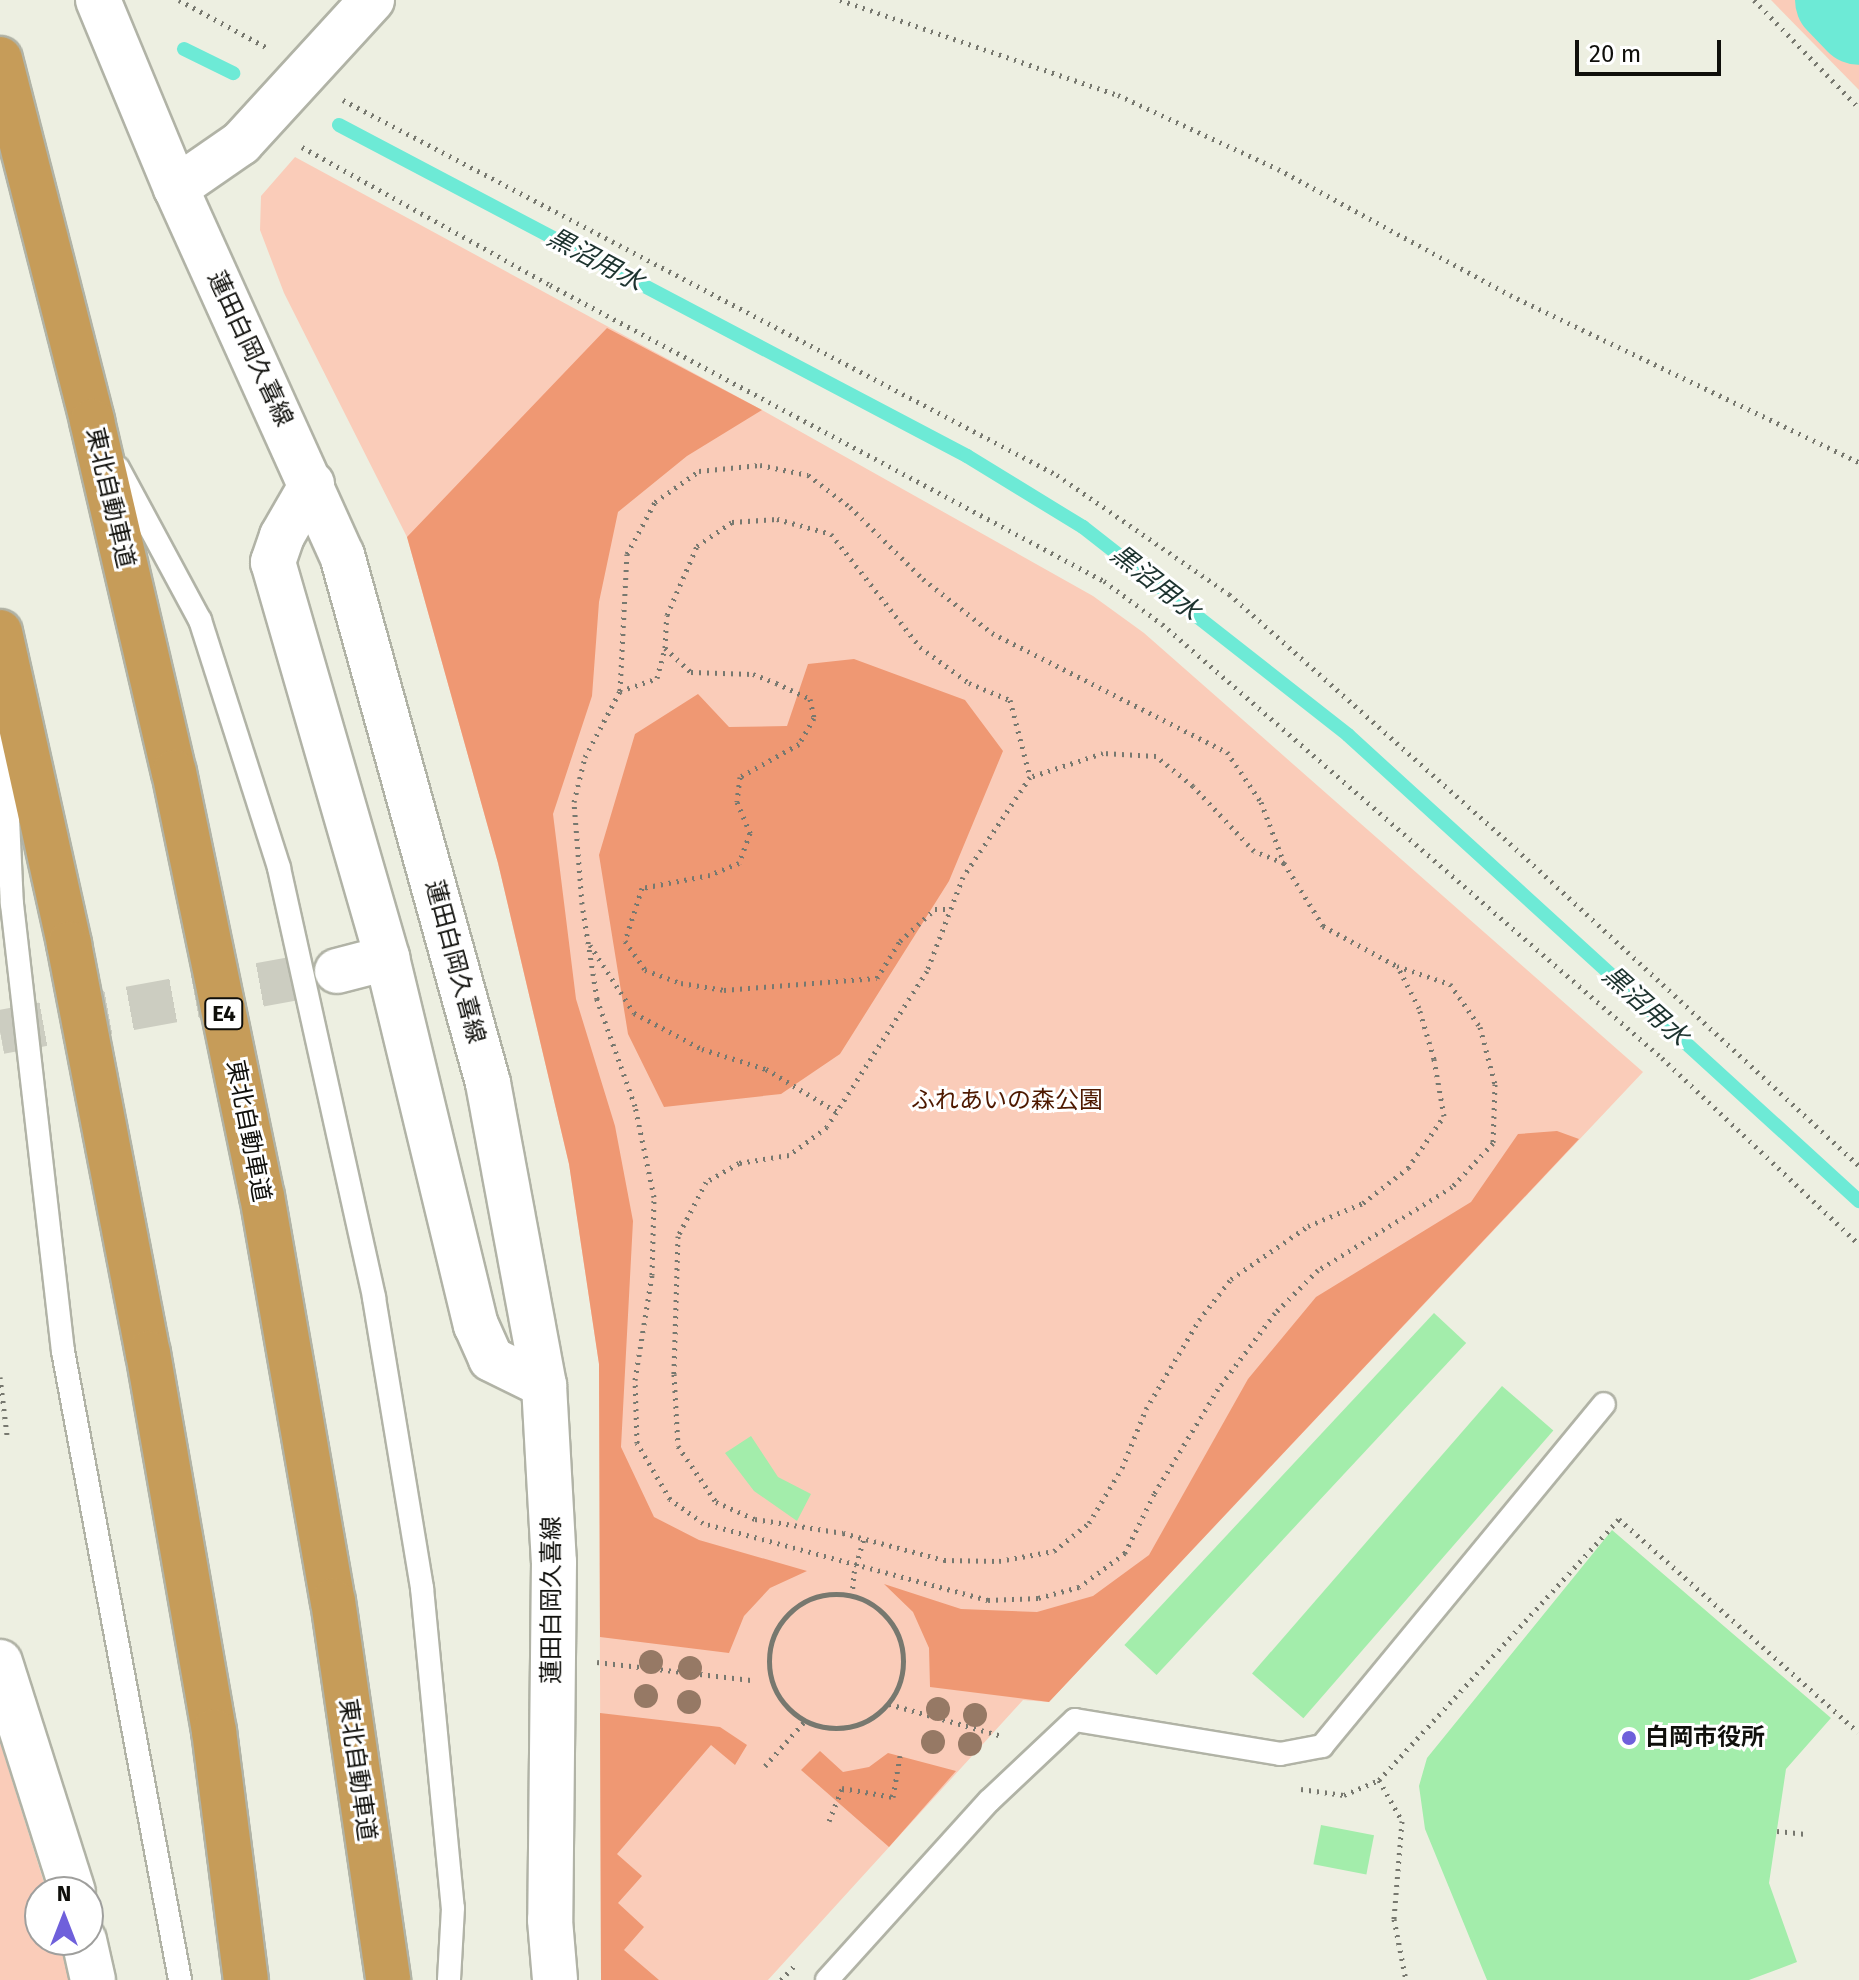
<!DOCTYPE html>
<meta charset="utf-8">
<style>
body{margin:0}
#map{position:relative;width:1859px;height:1980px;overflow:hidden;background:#edefe1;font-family:"Fira Sans","Noto Sans JP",sans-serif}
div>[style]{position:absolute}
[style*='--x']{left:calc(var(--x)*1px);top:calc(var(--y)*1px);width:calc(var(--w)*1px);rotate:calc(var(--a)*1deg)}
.green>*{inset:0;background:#faccb9}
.forest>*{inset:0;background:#ef9873}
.stream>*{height:14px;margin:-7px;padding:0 7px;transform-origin:7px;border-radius:7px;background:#6dead6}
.river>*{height:88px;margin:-44px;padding:0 44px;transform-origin:44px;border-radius:44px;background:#6dead6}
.building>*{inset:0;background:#a3edab;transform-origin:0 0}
.minor-tunnel>*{height:44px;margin-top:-22px;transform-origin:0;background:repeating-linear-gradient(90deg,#cccdc1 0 44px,transparent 0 66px)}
.path>*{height:5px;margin-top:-2.5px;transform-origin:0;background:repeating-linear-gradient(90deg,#77786f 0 2px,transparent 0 8px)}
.path>.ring{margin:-2.5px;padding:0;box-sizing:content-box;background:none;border:5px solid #77786f;border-radius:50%}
.roads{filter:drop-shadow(2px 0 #b1b3a6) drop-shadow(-2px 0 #b1b3a6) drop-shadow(0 2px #b1b3a6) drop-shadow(0 -2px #b1b3a6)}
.service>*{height:22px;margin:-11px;padding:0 11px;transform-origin:11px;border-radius:11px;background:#fff}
.minor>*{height:44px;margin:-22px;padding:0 22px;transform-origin:22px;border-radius:22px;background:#fff}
.tertiary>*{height:44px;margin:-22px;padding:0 22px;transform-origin:22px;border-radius:22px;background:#fff}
.secondary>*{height:44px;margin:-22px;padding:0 22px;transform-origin:22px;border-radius:22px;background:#fff}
.motorway>*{height:44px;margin:-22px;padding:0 22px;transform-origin:22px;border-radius:22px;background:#c69c59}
.trees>*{width:24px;height:24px;margin:-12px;border-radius:50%;background:#967965}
.dots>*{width:22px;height:22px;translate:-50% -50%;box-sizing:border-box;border:4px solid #fff;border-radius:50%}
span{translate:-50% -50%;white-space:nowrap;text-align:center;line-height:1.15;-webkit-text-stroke:6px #fff;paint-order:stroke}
.shield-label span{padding:2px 6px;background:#fff;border:2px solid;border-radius:6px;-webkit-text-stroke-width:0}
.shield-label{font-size:22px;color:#0f0f0b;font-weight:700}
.street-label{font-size:24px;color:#0f0f0b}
.park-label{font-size:24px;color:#4e1900}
.poi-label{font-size:24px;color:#0f0f0b;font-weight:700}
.left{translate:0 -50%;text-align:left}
.water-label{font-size:26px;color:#1d332f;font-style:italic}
.north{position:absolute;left:24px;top:1876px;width:80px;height:80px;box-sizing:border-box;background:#fff;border:2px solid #9f9f9d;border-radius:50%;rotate:0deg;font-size:22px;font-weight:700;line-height:32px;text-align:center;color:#0f0f0b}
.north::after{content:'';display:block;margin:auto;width:28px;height:36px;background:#6f60db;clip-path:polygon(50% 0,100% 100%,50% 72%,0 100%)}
.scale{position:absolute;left:1575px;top:40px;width:146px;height:36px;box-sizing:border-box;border:4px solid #0f0f0b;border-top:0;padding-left:10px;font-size:24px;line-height:28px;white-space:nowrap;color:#0f0f0b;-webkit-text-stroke:6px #fff;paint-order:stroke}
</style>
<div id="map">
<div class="green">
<div style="clip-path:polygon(1771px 0,1807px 0,1859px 54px,1859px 90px)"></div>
<div style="clip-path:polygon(295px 157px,762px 410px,1093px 596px,1144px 633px,1643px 1072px,1049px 1702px,1023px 1700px,768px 1980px,601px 1980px,599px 1364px,569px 1164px,498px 863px,407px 537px,284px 293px,260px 230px,261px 196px)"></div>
<div style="clip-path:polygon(0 1742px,47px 1892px,40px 1892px,40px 1940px,59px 1940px,69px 1980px,0 1980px)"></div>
</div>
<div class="forest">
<div style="clip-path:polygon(607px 328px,762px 410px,687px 456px,618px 512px,599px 602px,592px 696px,553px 814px,576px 999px,615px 1126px,633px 1221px,621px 1447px,654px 1517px,699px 1540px,807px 1571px,770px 1588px,744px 1616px,729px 1653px,600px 1637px,599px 1364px,569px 1164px,498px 863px,407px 537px)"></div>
<div style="clip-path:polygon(854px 659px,965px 700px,1003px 751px,949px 881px,840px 1054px,781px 1094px,664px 1107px,628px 1034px,599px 855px,635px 734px,698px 694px,729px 727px,787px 726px,808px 664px)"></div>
<div style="clip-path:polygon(1557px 1131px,1579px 1139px,1049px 1702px,930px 1687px,929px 1648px,913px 1612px,884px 1584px,961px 1609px,1037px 1612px,1093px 1596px,1149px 1555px,1248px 1379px,1316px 1297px,1471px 1202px,1518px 1134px)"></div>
<div style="clip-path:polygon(600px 1713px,720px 1727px,747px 1745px,735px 1765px,711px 1745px,617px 1854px,642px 1876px,618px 1903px,644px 1927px,624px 1950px,659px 1980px,601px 1980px)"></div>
<div style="clip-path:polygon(820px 1751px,843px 1772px,869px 1767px,888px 1753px,956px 1771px,889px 1847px,801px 1770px)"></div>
</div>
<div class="stream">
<div style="--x:184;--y:49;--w:55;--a:26.1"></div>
<div style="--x:339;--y:125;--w:710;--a:27.79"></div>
<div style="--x:967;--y:456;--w:136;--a:31.5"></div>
<div style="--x:1083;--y:527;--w:337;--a:38.1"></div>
<div style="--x:1348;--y:735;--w:692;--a:42.36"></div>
</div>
<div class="river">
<div style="--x:1839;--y:0;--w:29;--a:46"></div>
</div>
<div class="building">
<div style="left:1434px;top:1313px;width:44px;height:454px;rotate:43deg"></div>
<div style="left:1502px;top:1386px;width:68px;height:381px;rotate:41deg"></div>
<div style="clip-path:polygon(751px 1436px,778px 1477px,811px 1494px,797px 1521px,754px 1491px,725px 1453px)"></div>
<div style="clip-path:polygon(1612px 1530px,1831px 1718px,1786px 1769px,1769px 1883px,1797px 1962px,1749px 1980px,1487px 1980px,1425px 1829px,1419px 1786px,1427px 1758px)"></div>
<div style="left:1321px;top:1825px;width:54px;height:40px;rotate:11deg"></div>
</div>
<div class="minor-tunnel">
<div style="--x:0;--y:1032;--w:342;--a:-10.3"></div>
</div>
<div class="path">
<div style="--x:179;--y:0;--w:99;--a:28.4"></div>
<div style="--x:840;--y:0;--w:294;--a:18.9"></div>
<div style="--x:1118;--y:95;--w:176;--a:24.8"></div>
<div style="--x:1278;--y:169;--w:264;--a:28.5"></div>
<div style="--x:1510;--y:295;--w:387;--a:25.6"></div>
<div style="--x:1754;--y:0;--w:151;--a:45.8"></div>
<div style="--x:343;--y:100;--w:806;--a:27.71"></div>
<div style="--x:1057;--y:475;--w:209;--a:34.7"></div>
<div style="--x:1229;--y:594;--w:368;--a:41.6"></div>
<div style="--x:1504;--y:838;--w:483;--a:42.7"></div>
<div style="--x:302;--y:147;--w:284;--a:29.1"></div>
<div style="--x:550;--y:285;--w:628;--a:28.12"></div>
<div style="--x:1104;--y:581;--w:72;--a:36.6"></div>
<div style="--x:1162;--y:624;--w:662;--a:40.96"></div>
<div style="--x:1662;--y:1058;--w:271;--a:43.4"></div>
<div style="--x:760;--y:465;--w:49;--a:11.8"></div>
<div style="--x:808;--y:475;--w:53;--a:37.3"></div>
<div style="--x:850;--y:507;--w:103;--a:44.6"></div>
<div style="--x:923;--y:579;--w:88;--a:38"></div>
<div style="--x:992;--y:633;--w:263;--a:26.9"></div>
<div style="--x:1227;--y:752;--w:60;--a:55.8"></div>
<div style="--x:1261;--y:802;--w:65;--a:69.3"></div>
<div style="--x:1284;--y:863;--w:74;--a:58.2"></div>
<div style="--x:1323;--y:926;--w:84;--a:28.4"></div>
<div style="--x:1397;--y:966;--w:56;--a:18.8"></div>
<div style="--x:1450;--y:984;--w:52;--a:55.1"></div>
<div style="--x:1480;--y:1027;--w:59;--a:75.3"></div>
<div style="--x:1495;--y:1084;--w:59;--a:91.9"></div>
<div style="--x:1493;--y:1143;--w:60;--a:133"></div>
<div style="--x:1452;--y:1187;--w:158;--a:148.2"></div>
<div style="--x:1318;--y:1270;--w:61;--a:135"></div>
<div style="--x:1275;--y:1313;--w:95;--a:126.9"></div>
<div style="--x:1218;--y:1389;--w:123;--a:121.4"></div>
<div style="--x:1154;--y:1494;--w:66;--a:116.2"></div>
<div style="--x:1125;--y:1553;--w:57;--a:143.5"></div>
<div style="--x:1079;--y:1587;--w:42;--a:165"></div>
<div style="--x:1038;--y:1598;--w:50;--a:177.7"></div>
<div style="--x:988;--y:1600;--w:295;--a:-164.9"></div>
<div style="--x:703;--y:1523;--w:41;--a:-144"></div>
<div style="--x:670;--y:1499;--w:65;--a:-120.5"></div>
<div style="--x:637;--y:1443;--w:63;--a:-91.8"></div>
<div style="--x:635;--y:1380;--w:106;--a:-80.8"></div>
<div style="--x:652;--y:1275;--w:78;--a:-88.5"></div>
<div style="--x:654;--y:1197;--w:93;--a:-101.8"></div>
<div style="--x:635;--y:1106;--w:114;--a:-109.6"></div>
<div style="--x:597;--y:999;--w:96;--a:-99"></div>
<div style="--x:582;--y:904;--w:102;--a:-94.5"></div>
<div style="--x:574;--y:802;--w:46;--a:-76.3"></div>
<div style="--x:585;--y:757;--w:75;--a:-62.1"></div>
<div style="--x:620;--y:691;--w:137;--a:-87.1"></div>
<div style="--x:627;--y:554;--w:59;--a:-61.7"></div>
<div style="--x:655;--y:502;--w:54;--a:-35.2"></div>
<div style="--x:699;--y:471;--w:61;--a:-5.6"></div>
<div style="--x:665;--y:648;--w:35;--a:43"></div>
<div style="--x:691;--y:672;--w:62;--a:1.8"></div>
<div style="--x:753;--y:674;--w:25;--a:21"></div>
<div style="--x:776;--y:683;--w:38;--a:25"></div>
<div style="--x:810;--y:699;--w:19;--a:78"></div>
<div style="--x:814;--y:718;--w:30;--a:120"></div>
<div style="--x:799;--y:744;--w:68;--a:150.8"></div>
<div style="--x:740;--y:777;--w:25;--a:97"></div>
<div style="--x:737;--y:802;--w:34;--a:67"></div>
<div style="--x:750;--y:833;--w:32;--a:110"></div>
<div style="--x:739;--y:863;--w:31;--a:158"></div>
<div style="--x:710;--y:875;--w:69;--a:169.2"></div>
<div style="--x:642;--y:888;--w:56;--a:107.8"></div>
<div style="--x:625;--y:941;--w:35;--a:55"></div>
<div style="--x:645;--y:970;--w:38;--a:20"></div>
<div style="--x:681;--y:983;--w:44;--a:9.2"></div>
<div style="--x:724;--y:990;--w:153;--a:-4.5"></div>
<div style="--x:877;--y:978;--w:44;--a:-58.1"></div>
<div style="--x:900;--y:941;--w:47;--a:-42.4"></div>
<div style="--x:935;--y:909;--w:16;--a:0"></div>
<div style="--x:620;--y:691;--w:39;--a:-19"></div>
<div style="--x:657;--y:678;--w:31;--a:-75"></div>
<div style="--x:665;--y:648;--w:33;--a:-87"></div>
<div style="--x:667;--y:615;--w:75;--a:-66.5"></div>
<div style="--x:697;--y:546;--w:42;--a:-34.4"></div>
<div style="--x:732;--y:522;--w:45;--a:-3.8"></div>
<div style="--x:777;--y:519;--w:56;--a:15.5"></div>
<div style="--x:831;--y:534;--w:144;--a:51.8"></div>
<div style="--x:920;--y:647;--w:61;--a:36.3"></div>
<div style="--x:969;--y:683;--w:44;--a:22.5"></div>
<div style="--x:1010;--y:700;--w:80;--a:75.4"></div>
<div style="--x:1284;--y:863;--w:32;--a:-158"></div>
<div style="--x:1254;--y:851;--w:89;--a:-133.2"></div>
<div style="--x:1193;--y:786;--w:48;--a:-141"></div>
<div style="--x:1156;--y:756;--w:53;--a:-176.8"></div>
<div style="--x:1103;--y:753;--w:77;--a:161.8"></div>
<div style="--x:1030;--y:777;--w:120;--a:123.8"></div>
<div style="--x:963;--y:877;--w:101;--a:111"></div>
<div style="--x:927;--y:971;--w:185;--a:122.7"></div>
<div style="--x:827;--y:1127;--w:47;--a:143.6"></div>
<div style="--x:789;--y:1155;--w:51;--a:170.9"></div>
<div style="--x:739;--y:1163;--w:38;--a:150"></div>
<div style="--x:706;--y:1182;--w:61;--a:117.4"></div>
<div style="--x:678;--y:1236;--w:138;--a:91.7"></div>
<div style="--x:674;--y:1374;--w:72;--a:86.8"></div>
<div style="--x:678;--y:1446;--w:68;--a:55.8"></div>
<div style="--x:716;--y:1502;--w:43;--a:23.6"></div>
<div style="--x:755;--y:1519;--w:89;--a:9"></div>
<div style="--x:843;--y:1533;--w:105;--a:15"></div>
<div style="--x:944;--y:1560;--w:55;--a:1"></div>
<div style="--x:999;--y:1561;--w:56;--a:-10.3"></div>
<div style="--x:1054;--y:1551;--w:45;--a:-38.7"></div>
<div style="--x:1089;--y:1523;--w:64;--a:-59"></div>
<div style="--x:1122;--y:1468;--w:64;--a:-67.9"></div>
<div style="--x:1146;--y:1409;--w:104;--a:-59.2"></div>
<div style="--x:1199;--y:1320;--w:52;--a:-52"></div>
<div style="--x:1231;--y:1279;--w:93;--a:-34.5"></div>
<div style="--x:1308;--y:1226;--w:60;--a:-22.7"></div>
<div style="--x:1363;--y:1203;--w:57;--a:-37.9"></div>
<div style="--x:1408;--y:1168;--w:63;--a:-55.3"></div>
<div style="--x:1444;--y:1116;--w:58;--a:-100"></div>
<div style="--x:1434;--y:1059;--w:53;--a:-106.4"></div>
<div style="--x:1419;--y:1008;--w:46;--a:-117.1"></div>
<div style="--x:590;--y:945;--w:81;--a:57.1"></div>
<div style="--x:634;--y:1013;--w:77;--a:27.9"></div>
<div style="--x:702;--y:1049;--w:67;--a:17.4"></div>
<div style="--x:766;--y:1069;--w:83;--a:31.2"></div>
<div style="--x:0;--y:1377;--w:58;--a:83.1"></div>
<div class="ring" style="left:769px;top:1594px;width:129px;height:129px"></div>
<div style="--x:852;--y:1596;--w:23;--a:-85"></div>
<div style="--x:854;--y:1573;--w:36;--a:-74"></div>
<div style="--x:597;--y:1662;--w:155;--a:6.7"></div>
<div style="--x:889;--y:1704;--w:117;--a:15.8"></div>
<div style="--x:765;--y:1766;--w:60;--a:-48.4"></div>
<div style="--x:1379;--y:1780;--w:47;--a:60.7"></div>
<div style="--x:1402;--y:1821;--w:98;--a:94.7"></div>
<div style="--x:1394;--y:1919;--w:62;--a:78.9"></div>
<div style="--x:1301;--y:1789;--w:43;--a:7.9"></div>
<div style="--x:1344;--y:1795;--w:38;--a:-23"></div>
<div style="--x:1379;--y:1780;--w:355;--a:-47.4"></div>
<div style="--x:1619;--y:1519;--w:320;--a:41.7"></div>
<div style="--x:829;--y:1821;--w:35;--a:-68"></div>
<div style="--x:842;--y:1788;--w:52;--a:10"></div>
<div style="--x:893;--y:1797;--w:42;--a:-80.3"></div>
<div style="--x:1777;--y:1831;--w:29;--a:6"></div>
<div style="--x:781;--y:1980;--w:19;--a:-47"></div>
</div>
<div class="roads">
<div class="service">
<div style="--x:118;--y:468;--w:173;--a:61.7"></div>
<div style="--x:200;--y:620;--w:260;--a:72.3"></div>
<div style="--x:279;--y:868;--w:440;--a:77.5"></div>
<div style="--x:374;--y:1298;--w:294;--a:80.6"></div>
<div style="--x:422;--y:1588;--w:321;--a:84.5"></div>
<div style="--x:453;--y:1908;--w:72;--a:93.2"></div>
<div style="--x:4;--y:731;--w:173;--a:87.4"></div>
<div style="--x:12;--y:904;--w:450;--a:83.5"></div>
<div style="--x:63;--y:1351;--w:640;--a:79.46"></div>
<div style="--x:827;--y:1980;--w:241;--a:-47.9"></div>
<div style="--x:989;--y:1801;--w:118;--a:-43.3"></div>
<div style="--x:1075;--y:1720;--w:208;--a:9.4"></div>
<div style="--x:1280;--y:1754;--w:43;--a:-10.8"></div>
<div style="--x:1322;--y:1746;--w:443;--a:-50.5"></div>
</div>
<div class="minor">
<div style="--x:312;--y:484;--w:60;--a:120"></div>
<div style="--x:282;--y:536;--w:28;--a:109"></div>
<div style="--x:273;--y:562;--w:412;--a:73.9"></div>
<div style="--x:387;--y:958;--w:378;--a:76.4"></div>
<div style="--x:476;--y:1325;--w:37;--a:66"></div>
<div style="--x:491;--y:1359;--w:59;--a:26.1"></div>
<div style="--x:337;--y:971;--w:52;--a:-14.6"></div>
</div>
<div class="tertiary">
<div style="--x:176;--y:188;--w:79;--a:-34.7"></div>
<div style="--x:241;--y:143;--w:194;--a:-47.5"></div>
<div style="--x:0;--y:1662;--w:241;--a:72.4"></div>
<div style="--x:84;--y:1940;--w:41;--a:77.3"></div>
</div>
<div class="secondary">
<div style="--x:98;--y:0;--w:204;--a:67.5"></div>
<div style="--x:176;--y:188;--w:403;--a:65.7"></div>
<div style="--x:342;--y:555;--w:548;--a:74.54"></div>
<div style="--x:488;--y:1083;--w:307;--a:79.5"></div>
<div style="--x:544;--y:1385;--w:177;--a:86.8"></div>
<div style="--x:554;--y:1562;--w:358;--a:90.6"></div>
<div style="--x:550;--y:1920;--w:60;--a:85.2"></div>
</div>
<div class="motorway">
<div style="--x:0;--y:59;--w:374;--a:75.7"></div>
<div style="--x:92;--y:421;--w:360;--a:76.9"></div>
<div style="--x:174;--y:772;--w:433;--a:78.3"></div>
<div style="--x:262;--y:1196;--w:411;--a:80.1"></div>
<div style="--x:333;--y:1601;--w:383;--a:81.7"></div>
<div style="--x:0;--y:632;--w:320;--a:77.5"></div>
<div style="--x:69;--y:944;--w:417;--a:79.1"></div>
<div style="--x:148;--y:1353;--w:384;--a:80.1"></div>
<div style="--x:214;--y:1731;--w:251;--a:82.7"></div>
</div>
</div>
<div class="trees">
<div style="left:651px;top:1662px"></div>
<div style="left:690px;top:1668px"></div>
<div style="left:646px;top:1696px"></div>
<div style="left:689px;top:1702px"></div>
<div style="left:938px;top:1709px"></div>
<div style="left:975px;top:1715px"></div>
<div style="left:933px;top:1742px"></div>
<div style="left:970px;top:1744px"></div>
</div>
<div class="dots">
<div style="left:1629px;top:1738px;background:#6f60db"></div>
</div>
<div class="shield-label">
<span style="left:224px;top:1014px">E4</span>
</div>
<div class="street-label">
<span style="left:250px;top:349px;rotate:65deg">蓮田白岡久喜線</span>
<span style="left:110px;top:498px;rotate:77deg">東北自動車道</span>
<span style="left:455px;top:962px;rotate:75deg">蓮田白岡久喜線</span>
<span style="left:248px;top:1131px;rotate:79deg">東北自動車道</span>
<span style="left:552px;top:1600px;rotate:-90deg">蓮田白岡久喜線</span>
<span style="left:357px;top:1770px;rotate:82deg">東北自動車道</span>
</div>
<div class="park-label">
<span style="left:1007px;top:1101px">ふれあいの森公園</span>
</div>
<div class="poi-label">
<span class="left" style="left:1645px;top:1738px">白岡市役所</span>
</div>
<div class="water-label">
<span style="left:595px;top:260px;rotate:28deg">黒沼用水</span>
<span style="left:1155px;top:583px;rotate:38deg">黒沼用水</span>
<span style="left:1645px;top:1006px;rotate:42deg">黒沼用水</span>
</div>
<div class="north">N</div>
<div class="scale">20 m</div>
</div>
